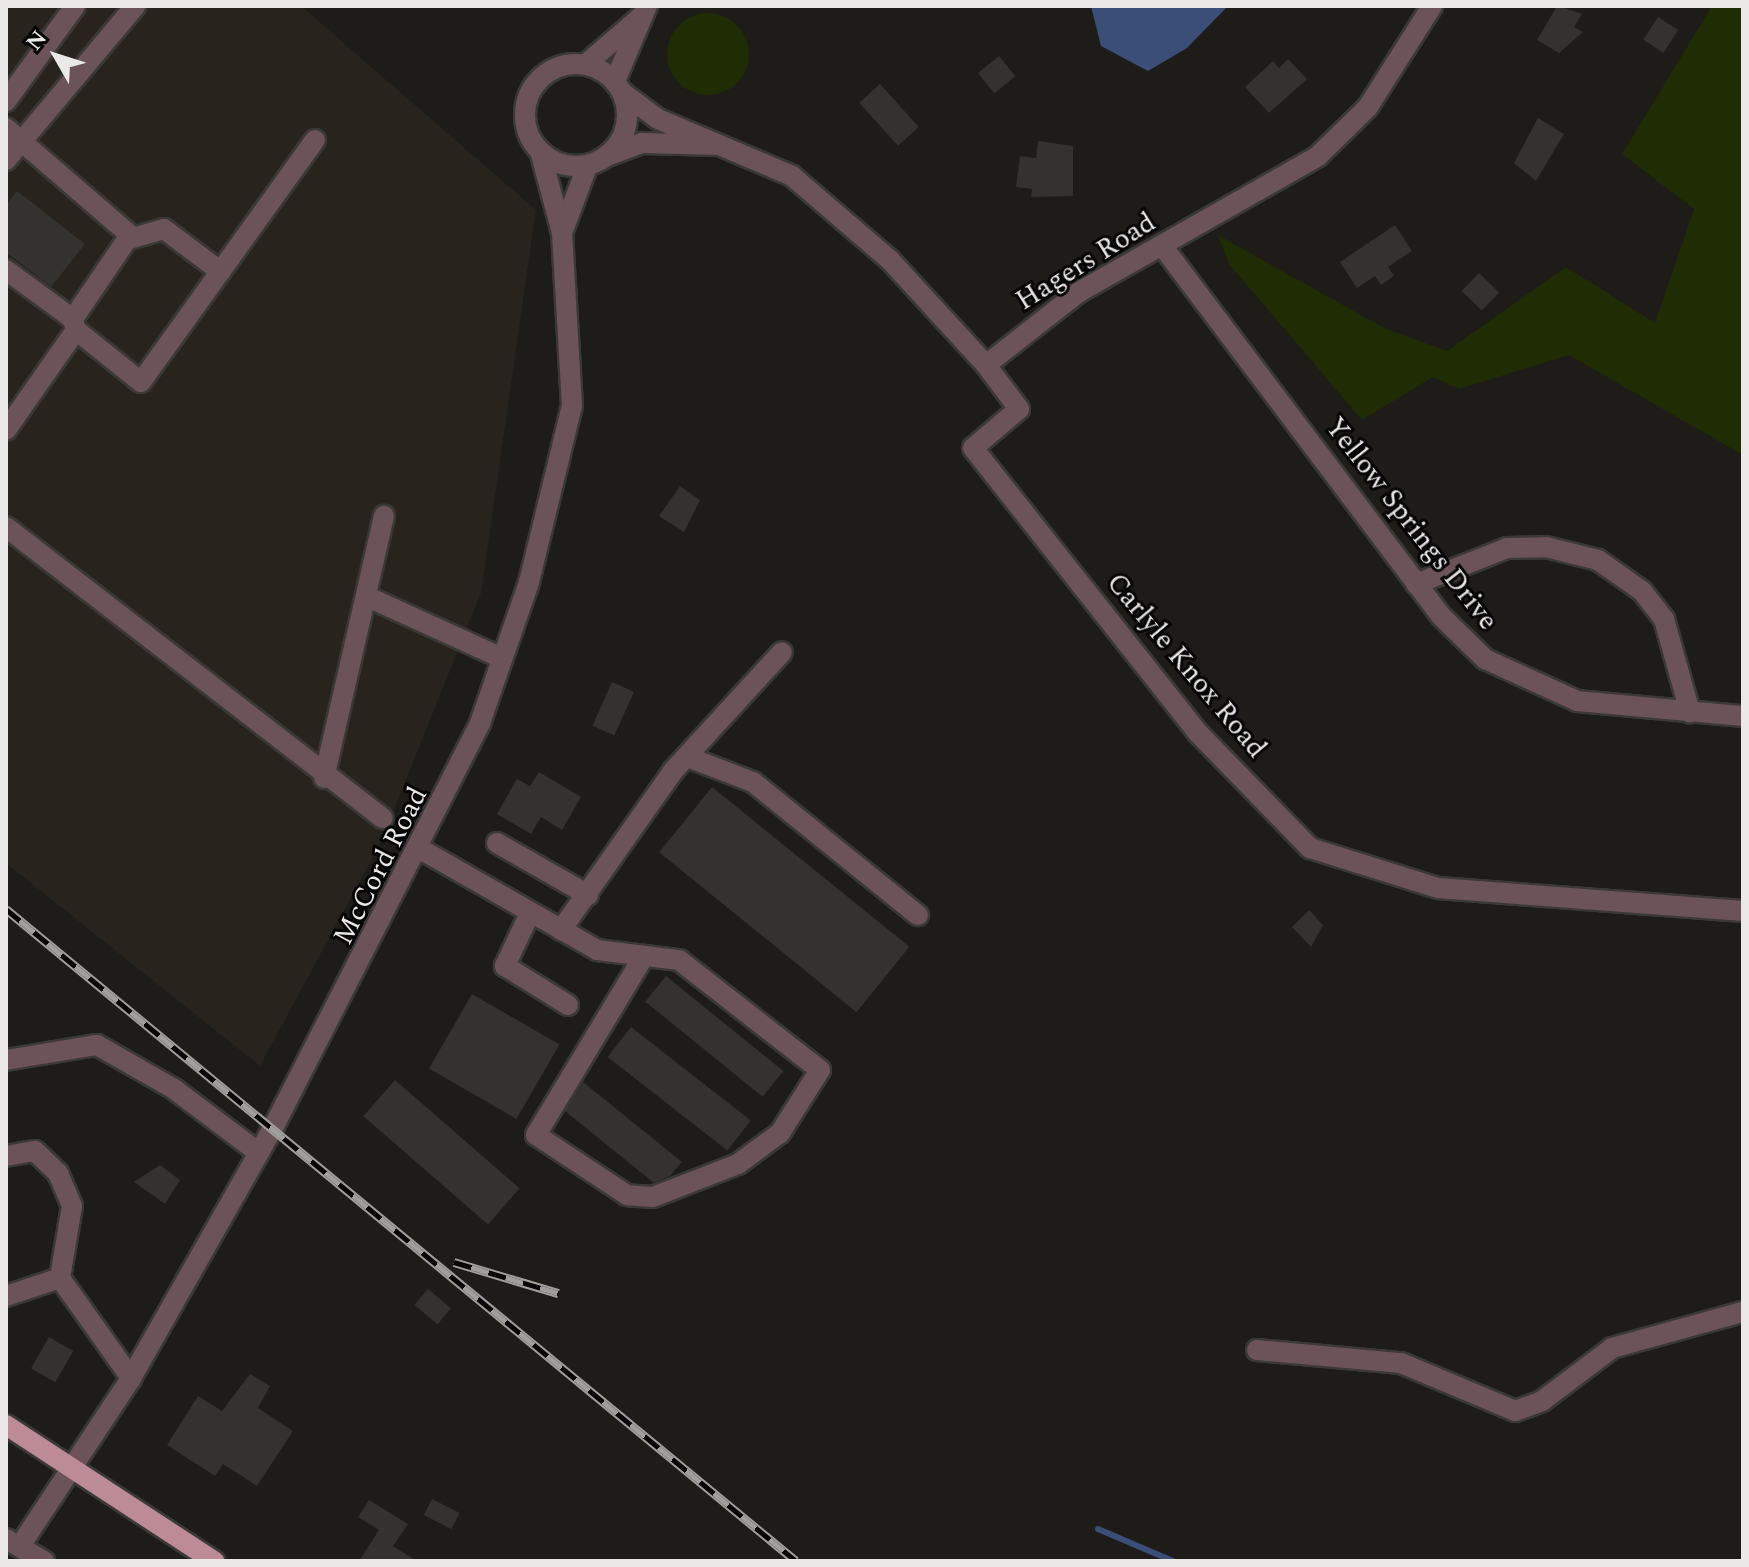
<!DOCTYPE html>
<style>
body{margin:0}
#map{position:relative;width:1749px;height:1567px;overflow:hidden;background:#1d1c19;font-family:Spectral,serif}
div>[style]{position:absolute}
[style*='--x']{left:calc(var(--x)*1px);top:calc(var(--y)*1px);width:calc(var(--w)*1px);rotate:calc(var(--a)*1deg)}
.built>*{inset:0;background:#28241d}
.green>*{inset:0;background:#202c03}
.round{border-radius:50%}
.water>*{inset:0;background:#3b4e78}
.stream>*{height:6px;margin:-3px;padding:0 3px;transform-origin:3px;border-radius:3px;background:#3b4e78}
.building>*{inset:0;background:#33322f;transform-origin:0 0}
.roads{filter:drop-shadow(2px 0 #3a3936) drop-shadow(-2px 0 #3a3936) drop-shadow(0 2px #3a3936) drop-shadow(0 -2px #3a3936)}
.minor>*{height:20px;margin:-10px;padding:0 10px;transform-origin:10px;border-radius:10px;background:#6b5358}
.minor>.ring{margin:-10px;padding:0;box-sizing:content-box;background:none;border:20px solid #6b5358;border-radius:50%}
.major>*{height:20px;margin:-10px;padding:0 10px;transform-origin:10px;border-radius:10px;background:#bd8b96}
.rail>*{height:9px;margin-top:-4.5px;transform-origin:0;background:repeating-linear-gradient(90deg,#070606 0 18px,#a09f9d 0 36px);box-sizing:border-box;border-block:2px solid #a09f9d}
span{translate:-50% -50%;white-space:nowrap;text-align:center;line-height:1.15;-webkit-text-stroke:6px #070606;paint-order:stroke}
.street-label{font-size:28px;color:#eae9e8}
.frame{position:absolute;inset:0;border:8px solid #eae9e8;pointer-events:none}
.north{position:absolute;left:16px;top:16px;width:80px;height:80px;-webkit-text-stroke:6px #070606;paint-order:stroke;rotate:309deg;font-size:22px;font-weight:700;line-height:32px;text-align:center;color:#eae9e8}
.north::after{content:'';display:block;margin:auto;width:28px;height:36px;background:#eae9e8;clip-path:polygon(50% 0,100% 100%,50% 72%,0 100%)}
</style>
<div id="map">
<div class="built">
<div style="clip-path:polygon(6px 6px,301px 6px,536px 210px,481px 593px,382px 840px,260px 1066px,6px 863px)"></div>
</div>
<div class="green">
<div style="clip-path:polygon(1712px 6px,1743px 6px,1743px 455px,1569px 355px,1459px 389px,1433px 377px,1362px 420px,1229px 264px,1218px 235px,1384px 328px,1447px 351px,1566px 267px,1655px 323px,1694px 209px,1622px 154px)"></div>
<div class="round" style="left:667px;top:13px;width:82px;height:82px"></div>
</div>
<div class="water">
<div style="clip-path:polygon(1091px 6px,1227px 6px,1227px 7px,1187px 48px,1148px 71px,1101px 46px)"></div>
</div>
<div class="stream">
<div style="--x:1098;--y:1529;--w:82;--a:23.1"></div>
</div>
<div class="building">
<div style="clip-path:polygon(1557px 6px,1582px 14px,1574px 27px,1583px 32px,1559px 53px,1537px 40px)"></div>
<div style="left:1658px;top:17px;width:24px;height:27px;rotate:33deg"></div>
<div style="left:999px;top:56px;width:26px;height:27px;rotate:51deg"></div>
<div style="clip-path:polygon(1288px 59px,1307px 79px,1269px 113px,1245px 87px,1273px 61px,1279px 68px)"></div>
<div style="left:880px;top:84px;width:58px;height:28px;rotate:48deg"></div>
<div style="clip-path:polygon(1538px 118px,1564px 134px,1536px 181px,1514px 163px)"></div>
<div style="clip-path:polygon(1038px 141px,1073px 146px,1073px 196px,1031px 197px,1032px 189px,1016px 187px,1020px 156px,1036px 158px)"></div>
<div style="clip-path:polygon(17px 191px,85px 244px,51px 287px,6px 252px,6px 205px)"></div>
<div style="clip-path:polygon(1395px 225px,1412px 251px,1388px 267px,1394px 276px,1381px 285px,1375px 276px,1357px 288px,1340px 262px)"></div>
<div style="left:1479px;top:273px;width:28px;height:25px;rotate:44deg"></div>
<div style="clip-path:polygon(680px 486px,700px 500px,684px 532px,659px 516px)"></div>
<div style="left:612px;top:682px;width:24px;height:48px;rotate:24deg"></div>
<div style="clip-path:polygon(539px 772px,581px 797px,562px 830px,541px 817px,531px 834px,497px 814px,517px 779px,530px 786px)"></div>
<div style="left:712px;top:787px;width:254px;height:84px;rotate:39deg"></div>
<div style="clip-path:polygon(1309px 910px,1323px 925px,1311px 947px,1292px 927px)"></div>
<div style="left:666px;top:976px;width:151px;height:33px;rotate:39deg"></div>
<div style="left:472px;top:994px;width:101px;height:86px;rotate:30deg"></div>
<div style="left:631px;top:1027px;width:152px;height:38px;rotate:38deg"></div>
<div style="left:395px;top:1080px;width:165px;height:48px;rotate:41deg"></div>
<div style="clip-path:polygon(583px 1082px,682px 1162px,670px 1176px,654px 1183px,565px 1111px)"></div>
<div style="clip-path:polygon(160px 1165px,180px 1180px,165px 1204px,134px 1182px)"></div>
<div style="left:428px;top:1289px;width:30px;height:21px;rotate:40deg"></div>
<div style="left:49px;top:1337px;width:28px;height:36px;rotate:30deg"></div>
<div style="clip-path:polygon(250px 1374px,270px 1386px,258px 1408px,293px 1431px,257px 1486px,223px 1464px,215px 1476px,167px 1445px,198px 1396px,222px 1411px)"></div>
<div style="left:432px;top:1499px;width:31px;height:18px;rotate:27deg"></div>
<div style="clip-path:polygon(369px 1500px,408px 1524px,393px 1546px,417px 1561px,359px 1561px,379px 1530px,358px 1517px)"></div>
</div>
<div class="roads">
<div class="minor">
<div style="--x:586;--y:64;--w:75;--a:-40.7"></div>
<div class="ring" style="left:525px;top:64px;width:82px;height:82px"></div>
<div style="--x:615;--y:81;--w:82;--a:-66.9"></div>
<div style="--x:623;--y:93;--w:44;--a:36.6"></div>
<div style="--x:658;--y:119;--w:146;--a:23"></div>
<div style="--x:792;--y:176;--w:128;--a:40.6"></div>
<div style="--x:889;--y:259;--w:144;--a:47.5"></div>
<div style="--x:986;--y:365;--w:118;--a:-38.1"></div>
<div style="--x:1079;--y:292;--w:275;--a:-29.6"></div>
<div style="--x:1318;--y:156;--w:70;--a:-44.4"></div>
<div style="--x:1368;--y:107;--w:120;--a:-57.6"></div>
<div style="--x:6;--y:101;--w:117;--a:-54"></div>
<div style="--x:6;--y:128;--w:164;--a:40.8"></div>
<div style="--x:130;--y:235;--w:102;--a:124.2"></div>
<div style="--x:610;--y:155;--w:34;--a:-21"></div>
<div style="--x:642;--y:143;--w:77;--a:1.5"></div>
<div style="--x:6;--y:160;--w:201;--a:-50"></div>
<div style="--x:562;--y:233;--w:71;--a:-69.3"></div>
<div style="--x:129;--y:239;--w:36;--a:-16"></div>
<div style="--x:164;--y:229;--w:71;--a:37"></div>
<div style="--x:1163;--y:247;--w:462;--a:53"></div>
<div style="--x:1441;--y:616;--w:62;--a:44.3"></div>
<div style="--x:1485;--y:659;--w:101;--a:24.5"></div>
<div style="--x:1577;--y:701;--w:167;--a:5.2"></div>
<div style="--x:6;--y:270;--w:83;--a:36.2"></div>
<div style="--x:73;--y:319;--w:11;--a:75"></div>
<div style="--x:76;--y:330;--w:122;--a:125"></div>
<div style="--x:76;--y:330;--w:83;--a:38.7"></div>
<div style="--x:141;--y:382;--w:298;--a:-54.3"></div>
<div style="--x:986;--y:365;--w:55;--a:53.1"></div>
<div style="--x:1019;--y:409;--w:60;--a:139.7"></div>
<div style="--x:973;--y:448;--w:363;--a:51.7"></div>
<div style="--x:1198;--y:733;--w:161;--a:45.8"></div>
<div style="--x:1310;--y:848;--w:134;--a:17.4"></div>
<div style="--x:1438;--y:888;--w:306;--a:4.3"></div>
<div style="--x:6;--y:527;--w:476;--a:37.7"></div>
<div style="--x:1416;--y:584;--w:98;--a:-21.6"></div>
<div style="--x:1507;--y:548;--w:39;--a:-1"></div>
<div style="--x:1546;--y:547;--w:54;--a:14"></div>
<div style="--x:1598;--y:560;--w:54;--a:35.2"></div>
<div style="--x:1642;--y:591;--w:36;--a:52"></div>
<div style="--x:1664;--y:619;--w:97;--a:74.4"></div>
<div style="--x:368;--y:597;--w:147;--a:24.5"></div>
<div style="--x:690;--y:758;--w:67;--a:20.9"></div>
<div style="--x:753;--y:782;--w:212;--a:38.9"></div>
<div style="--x:324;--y:778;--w:269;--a:-77.1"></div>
<div style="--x:497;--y:843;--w:105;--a:29.7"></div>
<div style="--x:422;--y:850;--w:202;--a:29.7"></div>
<div style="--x:597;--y:950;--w:83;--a:7"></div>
<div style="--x:679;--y:960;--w:179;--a:38"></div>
<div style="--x:820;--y:1070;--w:75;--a:122.4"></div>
<div style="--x:780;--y:1133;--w:52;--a:143.6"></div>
<div style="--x:738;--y:1164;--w:91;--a:158.8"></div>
<div style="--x:653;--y:1197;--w:26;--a:-176"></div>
<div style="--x:627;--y:1195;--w:109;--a:-146.6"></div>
<div style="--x:536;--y:1135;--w:209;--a:-58.9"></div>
<div style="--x:530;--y:913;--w:59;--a:115.3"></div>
<div style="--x:505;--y:966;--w:74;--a:31.8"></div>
<div style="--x:561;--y:930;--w:194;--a:-54.8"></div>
<div style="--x:673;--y:771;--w:161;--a:-47.5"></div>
<div style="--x:6;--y:1060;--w:92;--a:-9.4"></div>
<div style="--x:97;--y:1045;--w:89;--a:29.7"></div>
<div style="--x:174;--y:1089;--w:106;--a:37"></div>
<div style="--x:6;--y:1156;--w:29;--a:-10"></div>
<div style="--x:35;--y:1151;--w:32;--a:44"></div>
<div style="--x:58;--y:1173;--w:36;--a:67"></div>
<div style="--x:72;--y:1206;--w:73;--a:99.5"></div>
<div style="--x:60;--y:1278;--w:123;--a:54.6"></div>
<div style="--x:6;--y:1296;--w:57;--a:-18.4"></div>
<div style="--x:1257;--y:1350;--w:145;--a:5.2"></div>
<div style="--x:1401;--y:1363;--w:124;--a:22.8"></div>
<div style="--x:1515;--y:1411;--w:29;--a:-20"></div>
<div style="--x:1542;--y:1401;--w:88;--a:-37.1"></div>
<div style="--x:1612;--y:1348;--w:136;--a:-15.4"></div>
<div style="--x:6;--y:1539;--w:44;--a:30.1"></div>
<div style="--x:20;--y:1546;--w:201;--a:-56.5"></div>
<div style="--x:131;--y:1378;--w:290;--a:-60.4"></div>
<div style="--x:274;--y:1126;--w:453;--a:-62.9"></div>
<div style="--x:480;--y:723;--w:149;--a:-70.8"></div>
<div style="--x:529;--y:582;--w:181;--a:-76.3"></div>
<div style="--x:572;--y:406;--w:173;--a:-93.3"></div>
<div style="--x:562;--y:233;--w:85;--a:-105"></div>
</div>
<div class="major">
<div style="--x:6;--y:1425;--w:249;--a:33.2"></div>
</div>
</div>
<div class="rail">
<div style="--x:6;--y:909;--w:1024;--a:39.53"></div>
<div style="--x:454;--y:1262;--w:109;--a:16.6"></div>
</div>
<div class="street-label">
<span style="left:1086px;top:262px;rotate:-32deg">Hagers Road</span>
<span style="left:1411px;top:524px;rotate:52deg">Yellow Springs Drive</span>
<span style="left:1186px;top:666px;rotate:50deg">Carlyle Knox Road</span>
<span style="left:381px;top:866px;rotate:-63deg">McCord Road</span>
</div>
<div class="frame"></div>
<div class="north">N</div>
</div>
